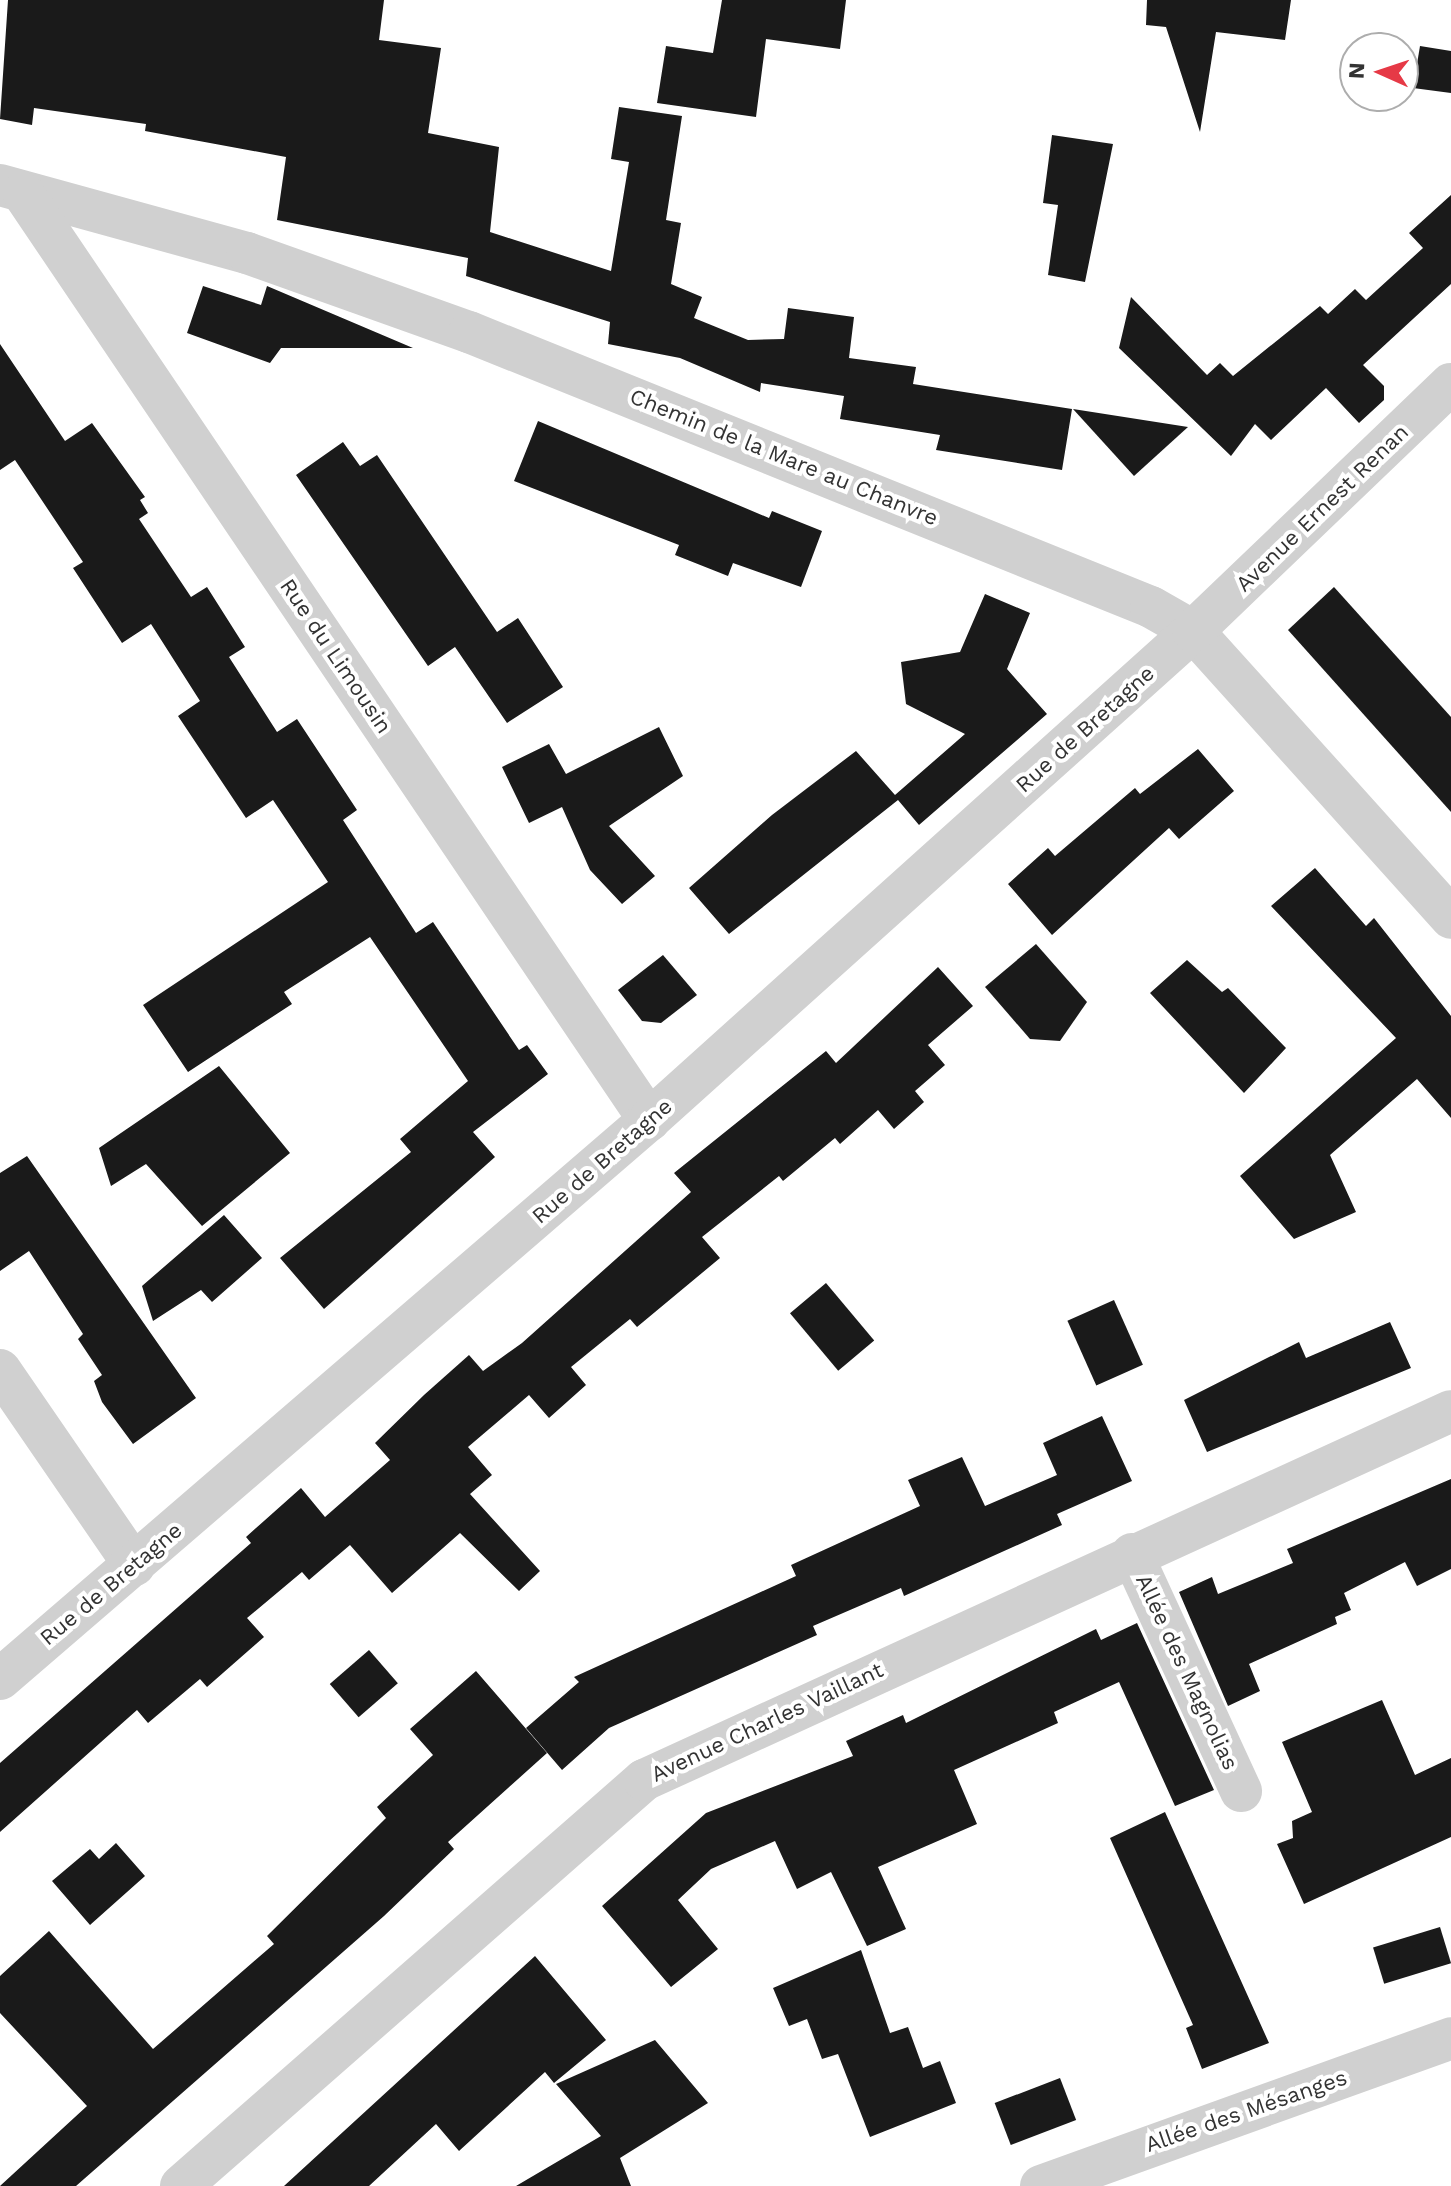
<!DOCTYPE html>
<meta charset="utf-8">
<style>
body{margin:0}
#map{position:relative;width:1451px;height:2186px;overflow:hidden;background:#fff;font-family:"Work Sans",sans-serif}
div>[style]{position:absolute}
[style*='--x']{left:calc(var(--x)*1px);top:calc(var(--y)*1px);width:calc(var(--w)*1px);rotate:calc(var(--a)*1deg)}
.building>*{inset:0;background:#1a1a1a;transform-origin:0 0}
.minor>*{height:42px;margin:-21px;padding:0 21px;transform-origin:21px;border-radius:21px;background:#d0d0d0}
span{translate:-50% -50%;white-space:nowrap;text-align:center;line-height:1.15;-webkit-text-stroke:8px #fff;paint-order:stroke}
.street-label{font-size:22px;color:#333}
.north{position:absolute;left:1339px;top:32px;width:80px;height:80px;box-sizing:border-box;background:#fff;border:2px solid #adadad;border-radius:50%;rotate:273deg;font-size:22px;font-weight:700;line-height:32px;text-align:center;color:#333}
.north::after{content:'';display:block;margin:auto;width:28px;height:36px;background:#e63946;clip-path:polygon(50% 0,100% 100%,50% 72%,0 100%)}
</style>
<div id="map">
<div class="building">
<div style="clip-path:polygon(8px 0,384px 0,379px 40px,441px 48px,428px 133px,499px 147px,490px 232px,611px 271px,629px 162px,611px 159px,619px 107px,682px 116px,666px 220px,681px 223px,671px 284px,702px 297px,694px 318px,748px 340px,784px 339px,788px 308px,854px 317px,849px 358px,916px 367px,913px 384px,1072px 409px,1062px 470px,936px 450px,940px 435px,840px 419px,844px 396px,761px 383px,760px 392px,680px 358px,608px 344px,610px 322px,466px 276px,468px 258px,277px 220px,286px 157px,145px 131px,146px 124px,34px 108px,32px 125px,0 119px)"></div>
<div style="clip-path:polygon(722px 0,846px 0,840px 49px,766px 39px,756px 117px,657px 103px,666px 46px,713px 53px)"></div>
<div style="clip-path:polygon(1147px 0,1291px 0,1285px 40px,1216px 32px,1200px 132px,1166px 27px,1146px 25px)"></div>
<div style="clip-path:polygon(1420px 46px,1451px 51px,1451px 93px,1413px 88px)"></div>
<div style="clip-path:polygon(1052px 135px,1113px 144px,1085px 282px,1048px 275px,1058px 205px,1043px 203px)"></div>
<div style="clip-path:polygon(1451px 195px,1451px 284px,1363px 365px,1384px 386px,1384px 400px,1359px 423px,1326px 388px,1271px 440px,1255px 424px,1231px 456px,1119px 348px,1131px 297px,1207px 375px,1220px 363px,1233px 376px,1320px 306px,1328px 314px,1355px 289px,1366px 300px,1423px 248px,1409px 233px)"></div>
<div style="clip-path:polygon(203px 286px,261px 305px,267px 286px,413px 348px,281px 348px,270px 363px,187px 333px)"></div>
<div style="clip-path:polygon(0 344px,65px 441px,92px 423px,145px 497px,140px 500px,148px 513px,139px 519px,191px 597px,207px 587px,245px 647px,229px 657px,277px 732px,297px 719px,357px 810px,343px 820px,416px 933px,433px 922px,519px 1050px,527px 1045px,548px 1074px,473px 1132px,495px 1157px,324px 1309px,280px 1258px,411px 1152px,400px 1139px,468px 1081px,370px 937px,284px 992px,292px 1004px,188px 1072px,143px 1005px,328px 882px,273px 800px,246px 818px,178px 716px,200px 701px,151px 624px,122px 643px,73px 568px,83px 562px,15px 460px,0 470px)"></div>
<div style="clip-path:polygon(1073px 409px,1188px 427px,1134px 476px)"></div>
<div style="clip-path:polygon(538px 421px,769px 518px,772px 511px,822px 531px,801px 587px,733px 563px,728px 576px,675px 555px,679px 545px,514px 481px)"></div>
<div style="clip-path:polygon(343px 442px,360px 466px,377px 455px,497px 632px,518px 618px,563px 687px,507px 723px,455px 647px,428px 666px,296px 475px)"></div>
<div style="clip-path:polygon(1334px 587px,1451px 717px,1451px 812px,1288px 630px)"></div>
<div style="clip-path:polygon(985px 594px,1030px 613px,1007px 669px,1047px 714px,919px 825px,898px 800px,729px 934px,689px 888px,772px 815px,856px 751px,895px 795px,965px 734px,906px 704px,901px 662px,960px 652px)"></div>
<div style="clip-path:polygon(659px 727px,683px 776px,609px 826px,655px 876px,622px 904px,590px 870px,562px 807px,529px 823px,502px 767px,549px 744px,566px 774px)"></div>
<div style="clip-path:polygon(1198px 749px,1234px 791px,1179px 839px,1169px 828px,1052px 935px,1008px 884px,1048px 848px,1055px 856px,1135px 788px,1140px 794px)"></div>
<div style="clip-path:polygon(1315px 868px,1366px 926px,1374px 918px,1451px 1016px,1451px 1118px,1417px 1079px,1330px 1155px,1356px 1212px,1294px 1239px,1240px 1176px,1396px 1038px,1271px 906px)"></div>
<div style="clip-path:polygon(1036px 944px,1087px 1002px,1060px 1041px,1030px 1039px,985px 987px)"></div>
<div style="clip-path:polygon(663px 955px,697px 995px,661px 1023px,642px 1021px,618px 990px)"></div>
<div style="clip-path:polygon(1187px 960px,1222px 992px,1228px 988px,1286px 1048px,1244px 1093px,1150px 993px)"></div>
<div style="clip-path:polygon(938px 967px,973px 1006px,928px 1045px,945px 1065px,915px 1091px,924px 1102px,894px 1129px,878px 1110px,840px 1144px,835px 1138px,783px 1181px,779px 1176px,702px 1237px,720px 1258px,637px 1327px,630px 1319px,571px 1367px,586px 1385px,549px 1418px,529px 1395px,468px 1447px,492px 1475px,470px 1494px,540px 1571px,519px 1591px,460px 1533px,392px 1593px,350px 1545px,309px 1580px,302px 1572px,247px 1618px,264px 1637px,207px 1687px,200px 1679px,148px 1723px,137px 1710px,0 1832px,0 1763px,251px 1543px,246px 1537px,301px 1488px,325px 1517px,390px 1460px,375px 1443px,424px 1395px,469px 1355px,483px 1371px,522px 1343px,691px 1192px,674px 1173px,826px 1051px,836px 1063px)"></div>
<div style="clip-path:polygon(219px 1066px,290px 1153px,202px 1226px,146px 1164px,111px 1186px,99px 1148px)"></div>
<div style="clip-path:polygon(27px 1156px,196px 1398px,133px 1444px,102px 1402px,94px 1381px,102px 1375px,78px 1339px,83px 1334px,29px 1251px,0 1271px,0 1173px)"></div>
<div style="clip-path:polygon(224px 1215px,262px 1258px,212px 1302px,201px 1290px,153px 1321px,142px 1286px)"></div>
<div style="left:826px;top:1283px;width:75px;height:47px;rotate:50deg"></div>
<div style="left:1114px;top:1300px;width:71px;height:51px;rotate:66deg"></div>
<div style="clip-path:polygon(1390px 1322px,1411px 1368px,1207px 1452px,1184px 1400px,1299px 1342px,1306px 1358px)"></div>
<div style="clip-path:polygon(1102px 1416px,1132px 1481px,1057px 1514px,1062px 1525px,904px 1596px,901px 1588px,813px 1626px,817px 1635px,609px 1728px,562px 1770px,526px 1728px,579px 1682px,574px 1677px,796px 1576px,791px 1565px,920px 1506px,908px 1480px,962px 1457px,985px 1506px,1057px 1475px,1043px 1443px)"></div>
<div style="clip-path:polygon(1451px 1479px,1451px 1569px,1417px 1586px,1405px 1562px,1344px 1593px,1351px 1610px,1335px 1617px,1337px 1624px,1249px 1664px,1260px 1691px,1228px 1706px,1179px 1592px,1212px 1577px,1218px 1594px,1293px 1563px,1287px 1549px)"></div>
<div style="clip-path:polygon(1137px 1623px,1214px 1790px,1175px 1806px,1119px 1682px,1054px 1712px,1058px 1723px,954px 1770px,977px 1824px,878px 1867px,906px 1929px,867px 1946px,831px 1872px,797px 1889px,775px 1841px,711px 1869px,678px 1900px,718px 1949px,671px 1987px,602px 1906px,706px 1813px,853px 1756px,846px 1741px,903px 1715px,906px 1723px,1096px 1629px,1101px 1640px)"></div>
<div style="left:369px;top:1650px;width:44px;height:52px;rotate:49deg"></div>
<div style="clip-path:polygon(476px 1671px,547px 1753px,448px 1842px,454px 1849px,384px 1916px,76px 2186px,0 2186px,87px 2106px,0 2013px,0 1976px,49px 1931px,153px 2049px,274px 1944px,267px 1936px,386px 1818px,377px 1807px,433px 1755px,410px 1729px)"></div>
<div style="clip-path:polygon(1382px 1700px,1415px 1775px,1451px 1758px,1451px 1837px,1304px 1904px,1277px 1844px,1293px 1838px,1292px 1821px,1312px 1812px,1282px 1742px)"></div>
<div style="clip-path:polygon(1165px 1812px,1269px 2043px,1202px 2069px,1186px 2028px,1193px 2025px,1110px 1838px)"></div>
<div style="clip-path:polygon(116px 1843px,145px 1876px,90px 1925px,52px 1881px,90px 1849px,99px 1859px)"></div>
<div style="left:1440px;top:1927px;width:38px;height:70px;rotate:73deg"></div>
<div style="clip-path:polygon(861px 1950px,890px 2033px,908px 2027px,923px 2068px,940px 2061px,956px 2103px,870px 2137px,838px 2054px,822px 2059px,807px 2019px,789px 2026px,773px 1988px)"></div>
<div style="clip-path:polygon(535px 1956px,606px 2040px,554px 2083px,545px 2072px,459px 2151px,436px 2124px,369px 2186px,284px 2186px)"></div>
<div style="clip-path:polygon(655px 2040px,708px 2103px,620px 2158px,631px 2186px,516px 2186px,601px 2136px,556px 2084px)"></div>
<div style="left:1060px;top:2078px;width:45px;height:70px;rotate:69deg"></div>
</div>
<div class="minor">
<div style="--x:0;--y:185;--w:256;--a:15.4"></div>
<div style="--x:247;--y:253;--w:236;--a:19.6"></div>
<div style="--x:469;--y:332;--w:735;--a:21.96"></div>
<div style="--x:1151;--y:607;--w:48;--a:29.7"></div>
<div style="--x:1193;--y:631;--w:386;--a:48"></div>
<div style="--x:23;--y:193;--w:1119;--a:55.97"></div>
<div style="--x:0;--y:1370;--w:237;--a:55.5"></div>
<div style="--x:1132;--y:1554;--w:261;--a:65.3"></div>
<div style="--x:0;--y:1679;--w:857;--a:-40.74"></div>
<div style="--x:649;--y:1120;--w:731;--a:-41.95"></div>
<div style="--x:1193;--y:631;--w:357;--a:-43.8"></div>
<div style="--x:181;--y:2186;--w:616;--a:-41.25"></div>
<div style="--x:644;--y:1780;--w:887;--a:-24.57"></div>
<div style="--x:1041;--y:2186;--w:436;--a:-19.8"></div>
</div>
<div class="street-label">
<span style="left:784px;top:457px;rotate:22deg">Chemin de la Mare au Chanvre</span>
<span style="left:1322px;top:508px;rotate:-44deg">Avenue Ernest Renan</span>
<span style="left:336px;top:656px;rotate:56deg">Rue du Limousin</span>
<span style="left:1085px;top:729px;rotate:-42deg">Rue de Bretagne</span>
<span style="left:602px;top:1161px;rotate:-41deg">Rue de Bretagne</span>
<span style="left:111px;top:1584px;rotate:-40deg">Rue de Bretagne</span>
<span style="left:1187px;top:1672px;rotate:65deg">Allée des Magnolias</span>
<span style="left:767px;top:1722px;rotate:-25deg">Avenue Charles Vaillant</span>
<span style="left:1246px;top:2111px;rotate:-19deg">Allée des Mésanges</span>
</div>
<div class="north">N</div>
</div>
